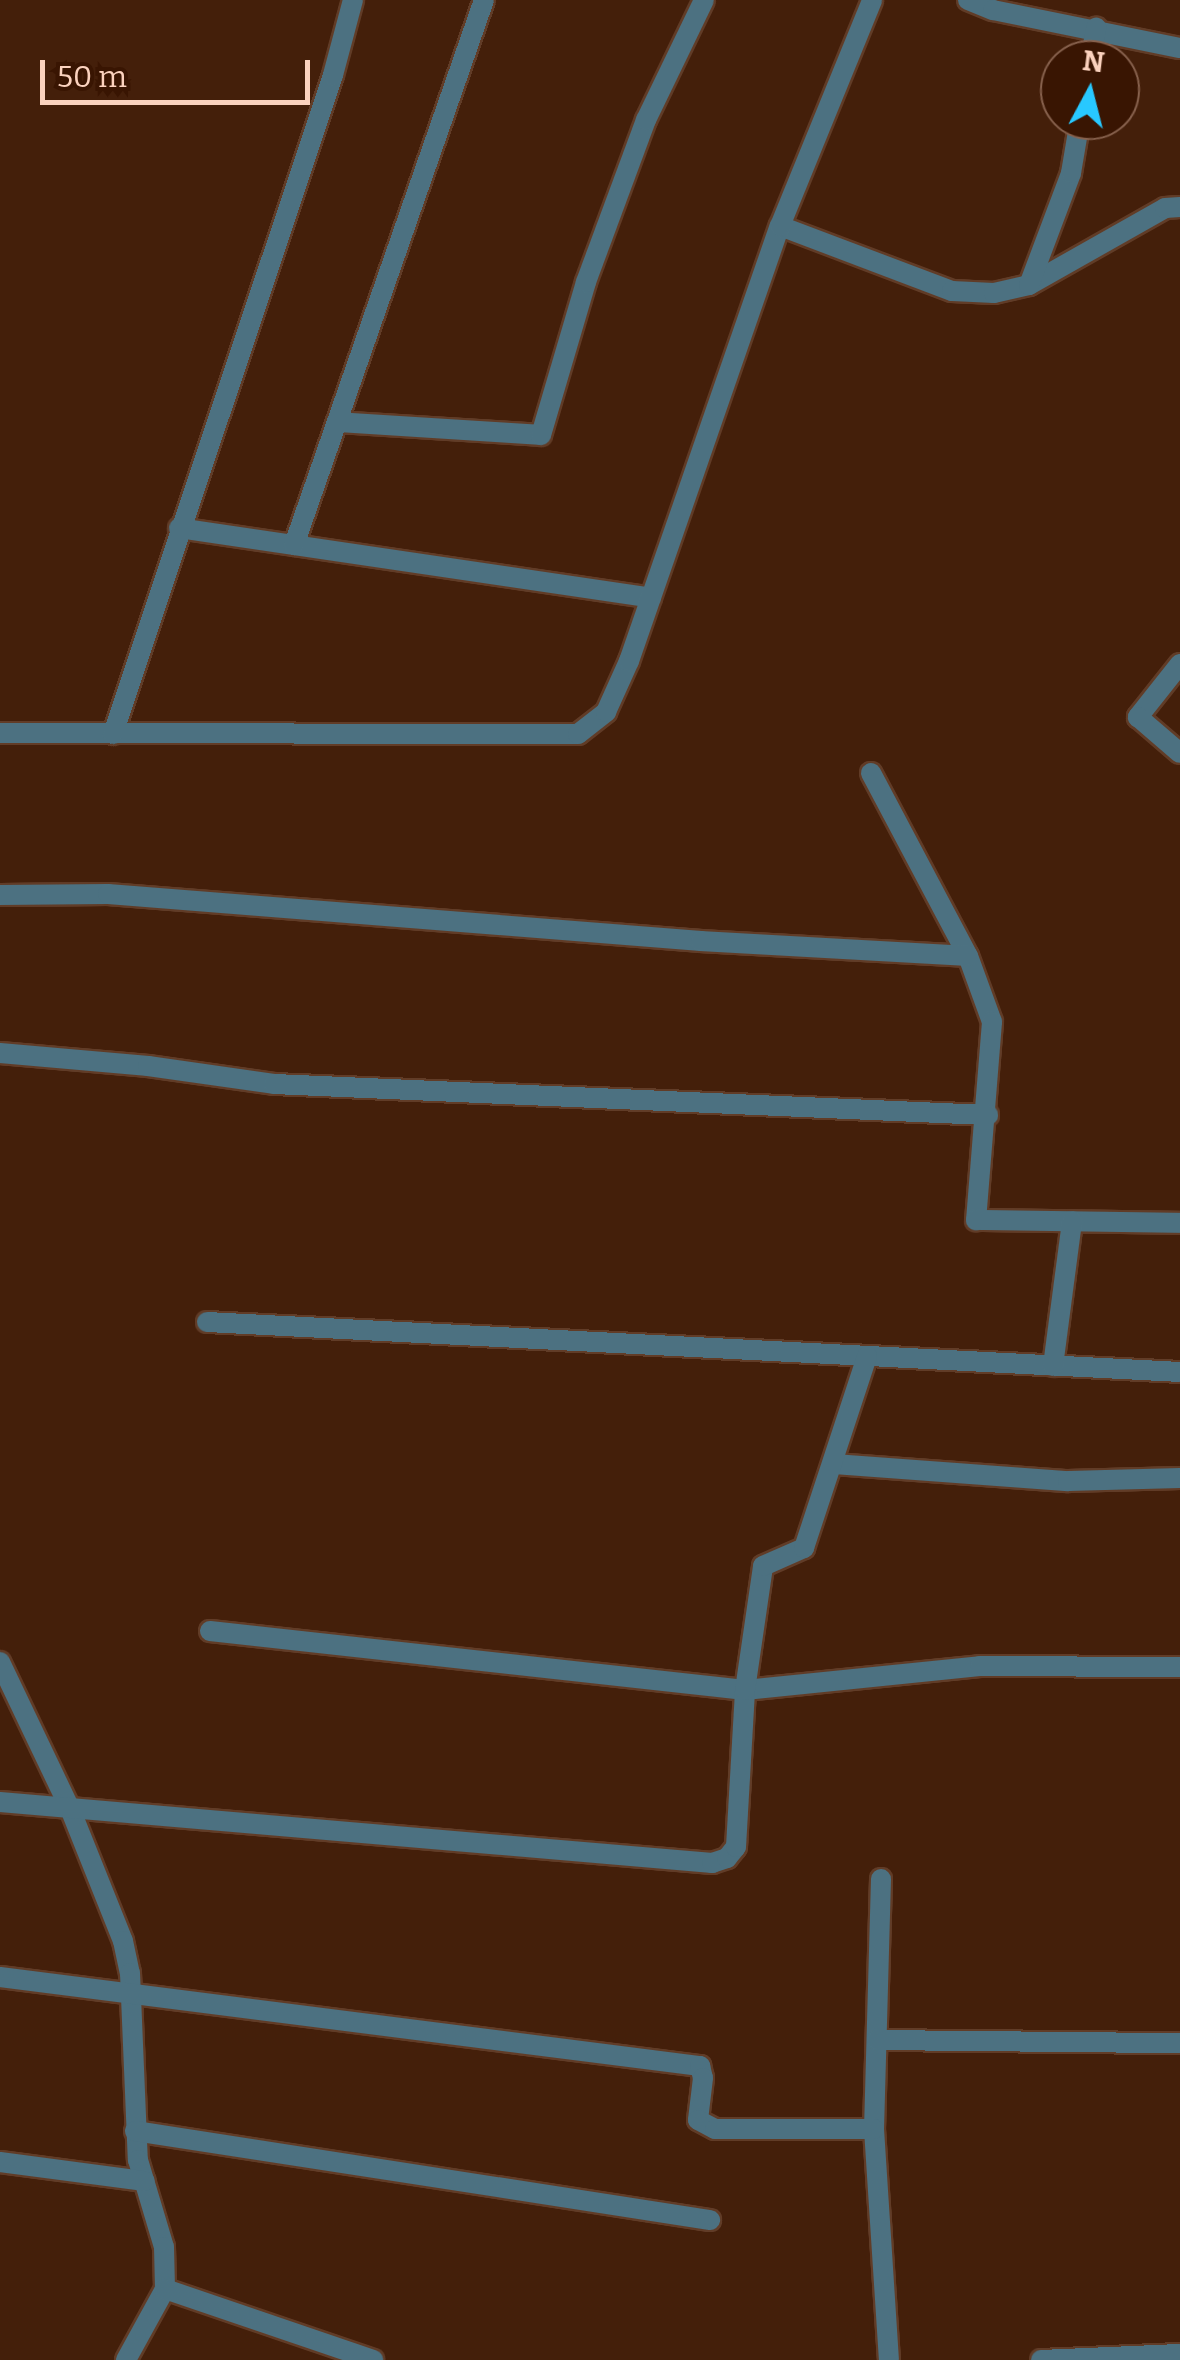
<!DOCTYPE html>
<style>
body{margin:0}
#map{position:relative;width:1180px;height:2360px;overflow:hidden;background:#441f0a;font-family:Bitter,serif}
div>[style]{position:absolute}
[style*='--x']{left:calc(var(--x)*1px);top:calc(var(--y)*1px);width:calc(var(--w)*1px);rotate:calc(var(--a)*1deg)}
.roads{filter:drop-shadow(2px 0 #613c27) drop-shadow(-2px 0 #613c27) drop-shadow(0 2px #613c27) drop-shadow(0 -2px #613c27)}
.street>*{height:20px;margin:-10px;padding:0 10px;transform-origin:10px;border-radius:10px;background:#4c7181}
span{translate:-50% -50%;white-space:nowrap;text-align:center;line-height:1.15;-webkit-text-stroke:10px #391502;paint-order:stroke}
.north{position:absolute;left:1040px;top:40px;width:100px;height:100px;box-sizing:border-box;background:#391502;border:2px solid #87614d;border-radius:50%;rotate:7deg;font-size:28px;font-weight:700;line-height:40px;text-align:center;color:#fbd2be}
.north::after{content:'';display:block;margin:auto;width:35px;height:45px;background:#28c8ff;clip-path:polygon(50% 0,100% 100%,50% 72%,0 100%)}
.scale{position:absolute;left:40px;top:60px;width:270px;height:45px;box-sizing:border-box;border:5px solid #fbd2be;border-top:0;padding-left:12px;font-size:30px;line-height:35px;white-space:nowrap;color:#fbd2be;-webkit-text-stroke:8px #391502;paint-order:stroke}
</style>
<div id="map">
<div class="roads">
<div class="street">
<div style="--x:968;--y:0;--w:27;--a:22"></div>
<div style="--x:993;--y:10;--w:191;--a:11.5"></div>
<div style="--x:1090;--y:60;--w:33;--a:-79"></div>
<div style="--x:780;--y:226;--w:184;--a:20.7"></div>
<div style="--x:952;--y:291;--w:42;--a:2.7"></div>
<div style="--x:994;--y:293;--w:36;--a:-13"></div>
<div style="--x:1029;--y:285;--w:156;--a:-29.5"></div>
<div style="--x:1165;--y:208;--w:15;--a:-4"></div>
<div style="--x:1029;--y:285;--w:120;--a:-69.4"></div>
<div style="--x:1071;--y:173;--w:54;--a:-80.4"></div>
<div style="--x:337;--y:422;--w:204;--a:3.6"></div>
<div style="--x:541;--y:435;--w:159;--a:-73.6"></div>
<div style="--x:586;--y:282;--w:173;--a:-69.7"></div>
<div style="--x:646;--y:120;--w:133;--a:-64.2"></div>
<div style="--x:179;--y:528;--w:477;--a:8.4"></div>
<div style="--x:294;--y:545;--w:577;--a:-70.78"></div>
<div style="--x:1180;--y:664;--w:68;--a:128.4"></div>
<div style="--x:1138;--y:717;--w:55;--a:40.6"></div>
<div style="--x:0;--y:733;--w:578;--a:0.1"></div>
<div style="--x:578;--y:734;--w:36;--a:-38"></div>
<div style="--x:606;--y:712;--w:56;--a:-65.7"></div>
<div style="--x:629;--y:661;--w:460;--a:-70.9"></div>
<div style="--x:780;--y:226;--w:244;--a:-67.8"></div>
<div style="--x:113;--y:734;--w:695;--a:-71.54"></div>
<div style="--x:333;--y:75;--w:78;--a:-75.1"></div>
<div style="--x:871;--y:773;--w:207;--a:62.1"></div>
<div style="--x:968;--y:956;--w:70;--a:70"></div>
<div style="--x:992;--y:1022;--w:199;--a:94.6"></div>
<div style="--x:976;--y:1220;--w:204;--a:0.8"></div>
<div style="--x:0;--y:895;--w:108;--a:-0.5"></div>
<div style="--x:108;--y:894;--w:595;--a:4.53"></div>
<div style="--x:701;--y:941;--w:267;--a:3.2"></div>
<div style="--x:0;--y:1053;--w:149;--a:5"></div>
<div style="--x:148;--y:1066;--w:127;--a:8.1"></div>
<div style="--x:274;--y:1084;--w:715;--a:2.49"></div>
<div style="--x:207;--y:1322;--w:974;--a:2.94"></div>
<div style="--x:1053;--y:1366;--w:146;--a:-82.5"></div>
<div style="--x:834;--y:1464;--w:235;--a:4.2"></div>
<div style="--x:1068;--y:1481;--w:112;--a:-1.5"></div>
<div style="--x:210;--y:1631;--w:538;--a:6.29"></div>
<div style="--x:745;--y:1690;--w:236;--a:-5.8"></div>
<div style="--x:980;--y:1666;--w:200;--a:0.3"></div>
<div style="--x:0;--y:1662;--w:165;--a:64.5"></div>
<div style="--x:71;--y:1811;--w:140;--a:68.2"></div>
<div style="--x:123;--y:1941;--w:33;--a:78"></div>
<div style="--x:130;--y:1973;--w:187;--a:87.6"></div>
<div style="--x:138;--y:2160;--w:91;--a:73.4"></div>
<div style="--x:164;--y:2247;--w:42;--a:88.6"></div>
<div style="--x:165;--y:2289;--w:81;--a:118.8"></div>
<div style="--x:0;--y:1802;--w:715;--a:4.9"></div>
<div style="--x:712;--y:1863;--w:16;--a:-18"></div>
<div style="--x:727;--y:1858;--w:14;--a:-51"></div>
<div style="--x:736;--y:1847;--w:157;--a:-86.7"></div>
<div style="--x:745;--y:1690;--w:125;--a:-81.7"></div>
<div style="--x:763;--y:1566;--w:45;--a:-23.7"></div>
<div style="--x:804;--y:1548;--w:202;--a:-71.8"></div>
<div style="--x:881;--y:1879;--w:250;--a:91.6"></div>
<div style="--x:874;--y:2129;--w:231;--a:86.3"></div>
<div style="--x:0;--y:1977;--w:706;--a:7.25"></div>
<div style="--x:700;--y:2066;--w:12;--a:76"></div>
<div style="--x:703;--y:2078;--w:42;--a:96.8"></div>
<div style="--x:698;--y:2120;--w:19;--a:28"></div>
<div style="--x:715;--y:2129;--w:159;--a:0"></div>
<div style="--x:877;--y:2040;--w:303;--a:0.6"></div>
<div style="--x:135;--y:2131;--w:582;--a:8.8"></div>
<div style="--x:0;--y:2162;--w:146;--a:7.5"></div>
<div style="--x:165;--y:2289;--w:220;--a:18.8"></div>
<div style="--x:1041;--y:2360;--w:139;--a:-2.5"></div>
</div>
</div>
<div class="north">N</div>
<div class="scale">50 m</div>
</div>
